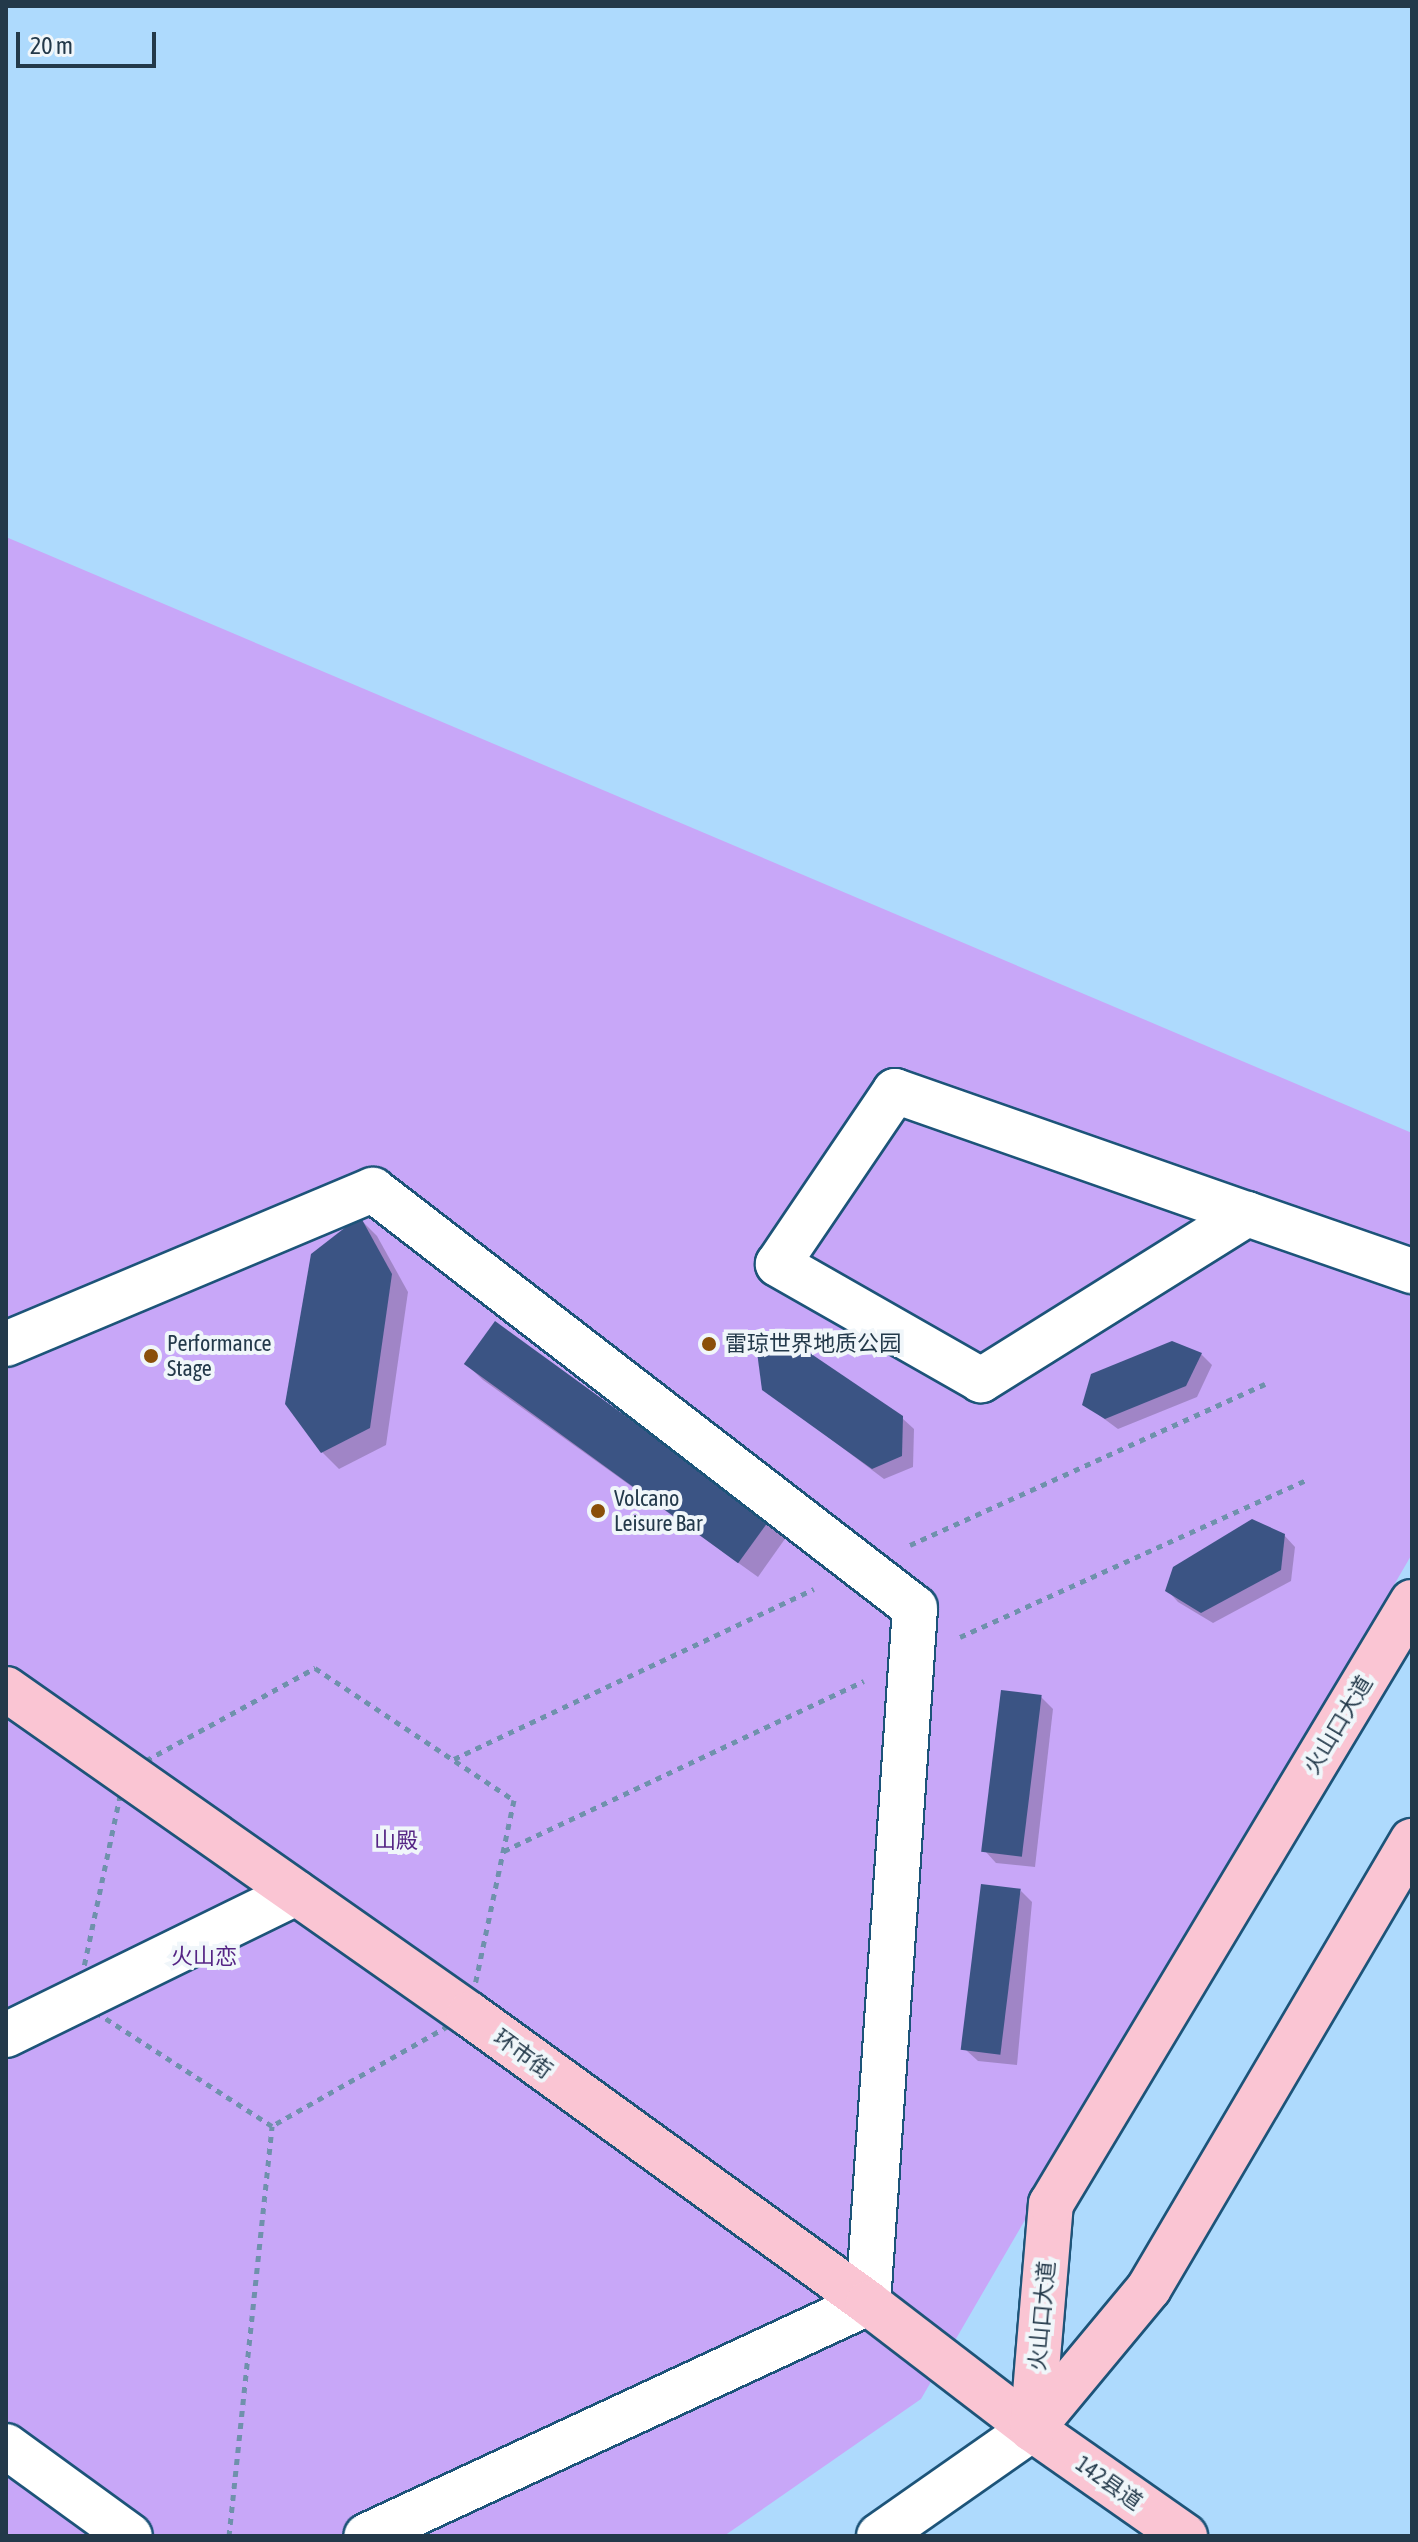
<!DOCTYPE html>
<meta charset="utf-8">
<style>
body{margin:0}
#map{position:relative;width:1418px;height:2542px;overflow:hidden;background:#aedafd;font-family:"Asap Condensed","Noto Sans SC",sans-serif}
div>[style]{position:absolute}
[style*='--x']{left:calc(var(--x)*1px);top:calc(var(--y)*1px);width:calc(var(--w)*1px);rotate:calc(var(--a)*1deg)}
.green>*{inset:0;background:#c8a7f8}
.shadow>*{inset:0;background:#0003}
.building>*{inset:0;background:#3b5484;transform-origin:0 0}
.path>*{height:5px;margin-top:-2.5px;transform-origin:0;background:repeating-linear-gradient(90deg,#6f91ac 0 6px,transparent 0 12px)}
.roads{filter:drop-shadow(2px 0 #1d5479) drop-shadow(-2px 0 #1d5479) drop-shadow(0 2px #1d5479) drop-shadow(0 -2px #1d5479)}
.minor>*{height:44px;margin:-22px;padding:0 22px;transform-origin:22px;border-radius:22px;background:#fff}
.major>*{height:44px;margin:-22px;padding:0 22px;transform-origin:22px;border-radius:22px;background:#fac5d3}
.dots>*{width:22px;height:22px;translate:-50% -50%;box-sizing:border-box;border:4px solid #f0f6fa;border-radius:50%}
span{translate:-50% -50%;white-space:nowrap;text-align:center;line-height:1.15;-webkit-text-stroke:8px #f0f6fa;paint-order:stroke}
.poi-label{font-size:22px;color:#23394a}
.left{translate:0 -50%;text-align:left}
.street-label{font-size:22px;color:#23394a}
.park-label{font-size:22px;color:#542484}
.frame{position:absolute;inset:0;border:8px solid #23394a;pointer-events:none}
.scale{position:absolute;left:16px;top:32px;width:140px;height:36px;box-sizing:border-box;border:4px solid #23394a;border-top:0;padding-left:10px;font-size:24px;line-height:28px;white-space:nowrap;color:#23394a;-webkit-text-stroke:6px #f0f6fa;paint-order:stroke}
</style>
<div id="map">
<div class="green">
<div style="clip-path:polygon(6px 537px,1412px 1133px,1412px 1554px,921px 2399px,724px 2536px,6px 2536px)"></div>
</div>
<div class="shadow">
<div style="clip-path:polygon(360px 1219px,377px 1236px,408px 1292px,386px 1445px,339px 1469px,322px 1452px)"></div>
<div style="clip-path:polygon(1201px 1354px,1212px 1365px,1197px 1397px,1118px 1429px,1084px 1404px)"></div>
<div style="clip-path:polygon(466px 1364px,770px 1520px,787px 1536px,758px 1577px,483px 1380px)"></div>
<div style="clip-path:polygon(764px 1389px,902px 1418px,914px 1429px,913px 1467px,884px 1479px)"></div>
<div style="clip-path:polygon(1284px 1535px,1295px 1547px,1291px 1581px,1213px 1623px,1178px 1602px,1167px 1590px)"></div>
<div style="clip-path:polygon(1041px 1697px,1053px 1709px,1035px 1867px,996px 1863px,985px 1851px)"></div>
<div style="clip-path:polygon(1021px 1891px,1032px 1902px,1017px 2065px,978px 2061px,966px 2050px)"></div>
</div>
<div class="building">
<div style="clip-path:polygon(360px 1216px,392px 1274px,370px 1428px,321px 1453px,285px 1404px,311px 1254px)"></div>
<div style="left:495px;top:1321px;width:339px;height:53px;rotate:36deg"></div>
<div style="clip-path:polygon(1172px 1341px,1202px 1353px,1186px 1386px,1105px 1419px,1082px 1405px,1091px 1374px)"></div>
<div style="clip-path:polygon(798px 1345px,903px 1416px,902px 1456px,872px 1469px,762px 1390px,757px 1352px)"></div>
<div style="clip-path:polygon(1252px 1519px,1285px 1534px,1281px 1570px,1201px 1613px,1165px 1591px,1173px 1567px)"></div>
<div style="left:1001px;top:1690px;width:41px;height:163px;rotate:7deg"></div>
<div style="left:981px;top:1884px;width:40px;height:167px;rotate:7deg"></div>
</div>
<div class="path">
<div style="--x:910;--y:1545;--w:390;--a:-24.4"></div>
<div style="--x:960;--y:1637;--w:382;--a:-24.4"></div>
<div style="--x:315;--y:1668;--w:239;--a:33.6"></div>
<div style="--x:514;--y:1800;--w:219;--a:101.9"></div>
<div style="--x:469;--y:2014;--w:227;--a:150.4"></div>
<div style="--x:272;--y:2126;--w:232;--a:-147.1"></div>
<div style="--x:77;--y:2000;--w:233;--a:-78.1"></div>
<div style="--x:125;--y:1772;--w:217;--a:-28.7"></div>
<div style="--x:454;--y:1759;--w:398;--a:-25.3"></div>
<div style="--x:504;--y:1851;--w:398;--a:-25.3"></div>
<div style="--x:229;--y:2536;--w:412;--a:-84"></div>
</div>
<div class="roads">
<div class="minor">
<div style="--x:1247;--y:1214;--w:314;--a:148"></div>
<div style="--x:981;--y:1380;--w:234;--a:-150.3"></div>
<div style="--x:778;--y:1264;--w:209;--a:-55.9"></div>
<div style="--x:895;--y:1091;--w:373;--a:19.3"></div>
<div style="--x:1247;--y:1214;--w:175;--a:19.1"></div>
<div style="--x:6;--y:1344;--w:398;--a:-22.8"></div>
<div style="--x:373;--y:1190;--w:684;--a:37.64"></div>
<div style="--x:915;--y:1608;--w:697;--a:93.87"></div>
<div style="--x:868;--y:2303;--w:553;--a:155.1"></div>
<div style="--x:6;--y:2035;--w:323;--a:-26.1"></div>
<div style="--x:6;--y:2446;--w:153;--a:36"></div>
<div style="--x:879;--y:2536;--w:187;--a:-35"></div>
</div>
<div class="major">
<div style="--x:6;--y:1689;--w:566;--a:35.07"></div>
<div style="--x:469;--y:2014;--w:493;--a:35.9"></div>
<div style="--x:868;--y:2303;--w:207;--a:37.5"></div>
<div style="--x:1032;--y:2429;--w:187;--a:35"></div>
<div style="--x:1032;--y:2429;--w:226;--a:-85.2"></div>
<div style="--x:1051;--y:2204;--w:702;--a:-59.05"></div>
<div style="--x:1032;--y:2429;--w:183;--a:-50.3"></div>
<div style="--x:1149;--y:2288;--w:519;--a:-59.53"></div>
</div>
</div>
<div class="dots">
<div style="left:709px;top:1344px;background:#8a4f09"></div>
<div style="left:151px;top:1356px;background:#8a4f09"></div>
<div style="left:598px;top:1511px;background:#8a4f09"></div>
</div>
<div class="poi-label">
<span class="left" style="left:167px;top:1356px">Performance<br>Stage</span>
<span class="left" style="left:725px;top:1344px">雷琼世界地质公园</span>
<span class="left" style="left:614px;top:1511px">Volcano<br>Leisure Bar</span>
</div>
<div class="street-label">
<span style="left:1338px;top:1725px;rotate:-59deg">火山口大道</span>
<span style="left:523px;top:2054px;rotate:36deg">环市街</span>
<span style="left:1042px;top:2316px;rotate:-85deg">火山口大道</span>
<span style="left:1109px;top:2483px;rotate:35deg">142县道</span>
</div>
<div class="park-label">
<span style="left:396px;top:1841px">山殿</span>
<span style="left:204px;top:1957px">火山恋</span>
</div>
<div class="frame"></div>
<div class="scale">20 m</div>
</div>
